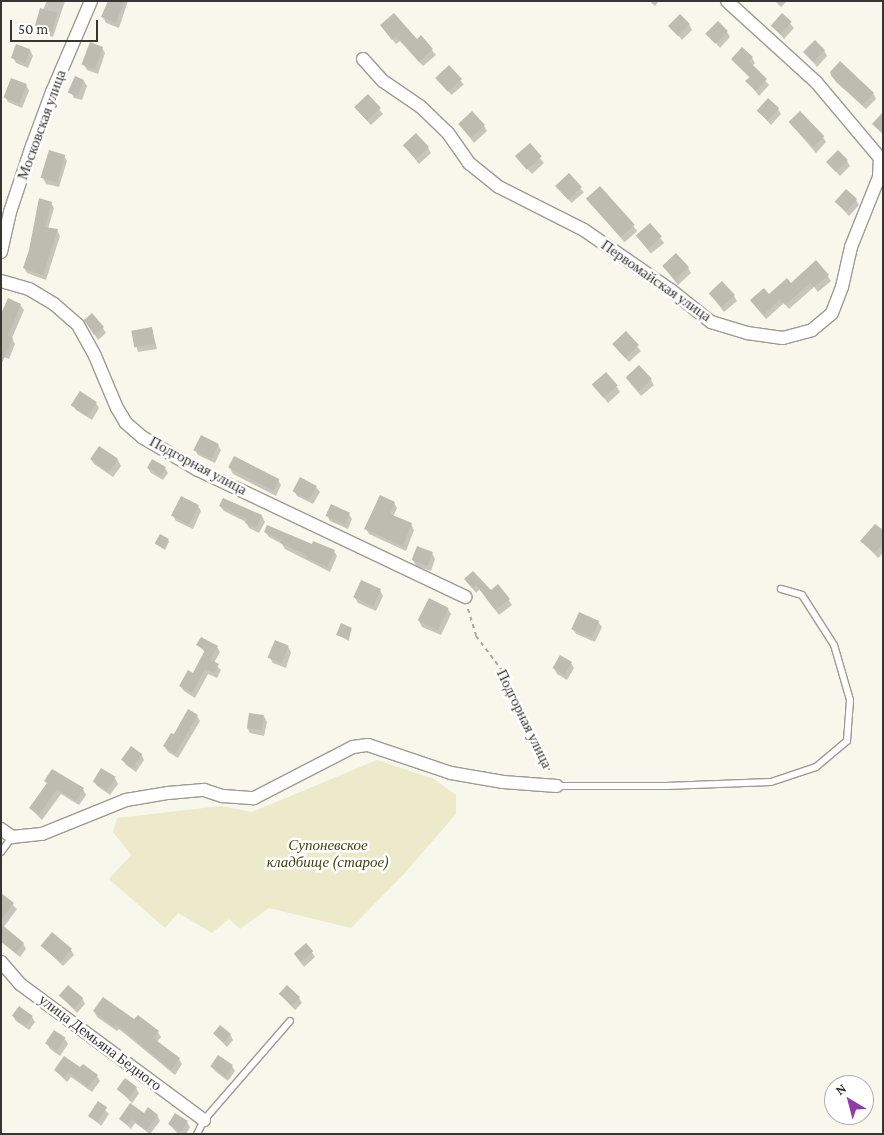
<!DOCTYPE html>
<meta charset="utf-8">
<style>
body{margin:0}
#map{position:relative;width:884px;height:1135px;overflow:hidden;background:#f8f7eb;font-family:"Crimson Pro",serif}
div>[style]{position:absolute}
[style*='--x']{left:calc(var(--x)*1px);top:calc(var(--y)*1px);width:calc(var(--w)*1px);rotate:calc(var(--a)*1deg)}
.green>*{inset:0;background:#eceaca}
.shadow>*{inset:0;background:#0003;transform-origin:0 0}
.building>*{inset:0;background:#bcbcb0;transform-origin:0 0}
.path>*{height:2px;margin-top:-1px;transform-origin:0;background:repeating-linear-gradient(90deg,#a8a79e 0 4px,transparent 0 8px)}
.roads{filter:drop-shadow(1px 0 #9d9c91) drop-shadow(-1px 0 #9d9c91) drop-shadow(0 1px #9d9c91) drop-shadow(0 -1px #9d9c91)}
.service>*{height:6px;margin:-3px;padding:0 3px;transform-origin:3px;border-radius:3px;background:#fff}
.minor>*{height:12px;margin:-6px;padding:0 6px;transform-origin:6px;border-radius:6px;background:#fff}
span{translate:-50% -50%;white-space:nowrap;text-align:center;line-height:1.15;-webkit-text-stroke:5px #fff;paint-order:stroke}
.street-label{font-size:15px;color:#363631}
.park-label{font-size:15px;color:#443f09;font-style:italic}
.frame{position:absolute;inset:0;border:2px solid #363631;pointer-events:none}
.north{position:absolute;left:824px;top:1075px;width:50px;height:50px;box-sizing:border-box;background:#fff;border:1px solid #afafad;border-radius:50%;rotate:323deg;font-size:14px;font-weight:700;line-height:20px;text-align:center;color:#363631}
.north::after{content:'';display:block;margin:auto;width:18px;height:22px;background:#913caa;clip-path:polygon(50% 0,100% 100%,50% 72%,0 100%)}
.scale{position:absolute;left:10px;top:20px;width:88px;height:22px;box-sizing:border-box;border:2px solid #363631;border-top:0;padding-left:6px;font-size:15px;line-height:18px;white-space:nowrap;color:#363631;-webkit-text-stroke:4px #fff;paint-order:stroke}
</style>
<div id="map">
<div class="green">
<div style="clip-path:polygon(377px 760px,434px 779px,456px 795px,456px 814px,403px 875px,351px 928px,269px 908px,240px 929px,229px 919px,212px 933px,178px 913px,165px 928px,109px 879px,131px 855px,113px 832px,117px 818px,221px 806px,252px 812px)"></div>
</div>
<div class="shadow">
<div style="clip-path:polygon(47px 1px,65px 1px,53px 37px,38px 32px,35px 27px)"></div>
<div style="clip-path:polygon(109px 1px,128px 1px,119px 28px,106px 23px,103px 17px)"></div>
<div style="clip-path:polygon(649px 1px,659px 1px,655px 6px)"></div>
<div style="clip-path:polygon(775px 1px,787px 1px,781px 7px)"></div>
<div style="clip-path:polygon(782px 14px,794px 28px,784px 39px,772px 25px)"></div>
<div style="clip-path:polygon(689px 24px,692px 30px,682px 40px,670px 26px)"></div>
<div style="clip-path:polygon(381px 26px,417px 40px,421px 37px,436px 55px,423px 66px,400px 41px,396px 44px)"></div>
<div style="clip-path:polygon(727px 32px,730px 37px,720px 48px,708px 34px)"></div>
<div style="clip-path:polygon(17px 46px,30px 50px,33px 56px,28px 68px,16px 63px,13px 58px)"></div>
<div style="clip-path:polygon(102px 48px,105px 53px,98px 74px,87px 70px,84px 65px)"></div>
<div style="clip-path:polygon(824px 50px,827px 56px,817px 67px,805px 52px)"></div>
<div style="clip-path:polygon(752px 58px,755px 63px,752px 66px,769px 85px,759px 96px,747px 81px,750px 78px,732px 60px)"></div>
<div style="left:449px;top:67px;width:23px;height:16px;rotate:50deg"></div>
<div style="clip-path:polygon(831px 73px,873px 93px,876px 99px,866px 109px,836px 82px)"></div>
<div style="clip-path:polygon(84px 81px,87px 86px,82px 100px,74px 98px,71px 92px)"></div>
<div style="clip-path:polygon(26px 85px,29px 91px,22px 108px,8px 102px,5px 97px)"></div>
<div style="clip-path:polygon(368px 96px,383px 114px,371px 125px,359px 112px)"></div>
<div style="clip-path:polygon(778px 109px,781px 114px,771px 125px,758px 111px)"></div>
<div style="clip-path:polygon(790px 123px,823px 137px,826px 142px,816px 153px)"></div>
<div style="clip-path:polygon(459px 124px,484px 126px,487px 131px,474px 143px)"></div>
<div style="clip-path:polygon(404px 145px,428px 148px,431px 153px,419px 164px)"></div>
<div style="clip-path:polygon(529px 145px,544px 163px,532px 174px,520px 161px)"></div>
<div style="clip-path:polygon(64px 156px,67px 161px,59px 187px,46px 184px,43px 178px)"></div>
<div style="clip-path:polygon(847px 161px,850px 166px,840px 176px,828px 163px)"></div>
<div style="left:569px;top:175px;width:23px;height:16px;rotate:50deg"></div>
<div style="left:600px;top:188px;width:57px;height:17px;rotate:49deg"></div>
<div style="clip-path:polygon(856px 200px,859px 205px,849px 216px,836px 202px)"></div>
<div style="clip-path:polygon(51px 203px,54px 208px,48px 229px,57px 230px,60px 236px,46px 280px,27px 273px,24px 268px)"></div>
<div style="left:650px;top:225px;width:23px;height:17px;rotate:52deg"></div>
<div style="clip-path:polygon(663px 266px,688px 268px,691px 273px,678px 285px)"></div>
<div style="clip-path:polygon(827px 275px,831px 281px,818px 292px,814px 287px,789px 309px,784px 303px,766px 319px,751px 301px,769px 295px,791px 284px)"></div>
<div style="clip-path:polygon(710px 294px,734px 296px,737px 301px,724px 312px)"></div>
<div style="clip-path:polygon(20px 305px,24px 310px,12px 338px,15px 344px,9px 359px,1px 356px,1px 324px)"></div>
<div style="clip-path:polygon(89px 326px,103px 328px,106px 333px,98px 340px)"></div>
<div style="clip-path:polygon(152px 329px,157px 349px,138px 352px,132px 332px)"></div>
<div style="clip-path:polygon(626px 333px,641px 351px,629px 362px,617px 349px)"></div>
<div style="clip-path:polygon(626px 378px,651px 380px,654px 385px,641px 396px)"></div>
<div style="clip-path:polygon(593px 384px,617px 387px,620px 392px,608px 403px)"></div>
<div style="clip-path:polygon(96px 403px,99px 408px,92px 420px,76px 410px,73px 405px)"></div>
<div style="clip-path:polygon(218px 445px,221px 450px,215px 463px,198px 455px,195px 450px)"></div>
<div style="clip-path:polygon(99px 448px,118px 460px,121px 466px,113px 477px,94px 464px,91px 459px)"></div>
<div style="clip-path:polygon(148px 468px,165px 468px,168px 473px,163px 480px,151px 473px)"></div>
<div style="clip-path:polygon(230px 468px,278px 480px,281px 485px,276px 496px,233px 474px)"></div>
<div style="clip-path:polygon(316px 487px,320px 492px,313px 504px,297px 496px,294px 491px)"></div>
<div style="clip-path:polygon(224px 499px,262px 516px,265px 522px,259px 533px,249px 528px,246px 522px,224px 511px,220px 506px)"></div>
<div style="clip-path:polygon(394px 503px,397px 508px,393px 517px,411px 524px,414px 530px,406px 551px,369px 534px,366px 529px)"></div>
<div style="clip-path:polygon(198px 506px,201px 511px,193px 529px,176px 521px,173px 516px)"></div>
<div style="clip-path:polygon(349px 514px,352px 519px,348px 529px,330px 521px,327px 515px)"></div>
<div style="clip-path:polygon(265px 532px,334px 551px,337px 556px,330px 572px,285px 549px,282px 544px,269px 537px)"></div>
<div style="clip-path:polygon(883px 532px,883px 553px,878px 558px,862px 541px)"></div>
<div style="clip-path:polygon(168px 539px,169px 542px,165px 550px,156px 544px)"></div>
<div style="clip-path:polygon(432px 553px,435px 559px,431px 571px,416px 566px,413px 560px)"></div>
<div style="clip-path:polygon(465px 579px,491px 591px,498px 586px,512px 605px,499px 615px,480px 589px,476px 593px)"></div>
<div style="clip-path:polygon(380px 590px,383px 596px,376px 611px,358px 603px,355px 598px)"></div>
<div style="clip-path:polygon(448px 609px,451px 614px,441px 635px,422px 627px,419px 621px)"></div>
<div style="clip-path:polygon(598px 622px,602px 627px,595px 642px,576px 634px,573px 629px)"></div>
<div style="clip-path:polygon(351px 629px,349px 641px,338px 635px)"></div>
<div style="clip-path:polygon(198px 645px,217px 647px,220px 652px,214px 663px,221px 670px,217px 678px,208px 674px,195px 698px,184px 691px,180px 686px,193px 675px,205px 652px)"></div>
<div style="clip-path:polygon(288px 647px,291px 652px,286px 668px,273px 663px,270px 658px)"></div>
<div style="clip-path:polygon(571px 663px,574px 668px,567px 680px,557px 674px,554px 668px)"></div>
<div style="clip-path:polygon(197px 716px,200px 721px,178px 758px,168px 752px,164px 746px)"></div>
<div style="clip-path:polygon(264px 716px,267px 722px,264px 736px,250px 733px,247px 728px)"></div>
<div style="clip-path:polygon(141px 754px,144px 760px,136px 772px,126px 765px,123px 760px)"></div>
<div style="clip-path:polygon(115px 778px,118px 784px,110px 795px,97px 786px,94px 781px)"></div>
<div style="clip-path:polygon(46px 781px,83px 789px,86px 795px,79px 805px,61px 794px,42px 820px,30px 808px,47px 784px)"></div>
<div style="clip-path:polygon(2px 895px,17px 909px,3px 928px,23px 943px,26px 949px,20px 957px,1px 942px)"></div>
<div style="clip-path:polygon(306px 944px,315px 957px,304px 967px,294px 954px)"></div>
<div style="clip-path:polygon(42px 945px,71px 950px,74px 955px,63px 966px)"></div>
<div style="clip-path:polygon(280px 994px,299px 998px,302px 1003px,295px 1010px)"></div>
<div style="clip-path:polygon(61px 996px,82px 998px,85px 1004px,77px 1013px)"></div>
<div style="clip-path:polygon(94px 1011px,134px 1021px,158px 1032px,161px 1037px,156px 1043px,179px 1059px,182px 1064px,175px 1075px,119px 1029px,117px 1031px,97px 1017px)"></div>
<div style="clip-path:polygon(13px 1016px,32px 1017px,35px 1022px,29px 1030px,16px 1021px)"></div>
<div style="clip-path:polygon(214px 1034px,230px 1034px,233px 1040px,227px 1047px)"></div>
<div style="clip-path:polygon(65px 1039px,68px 1044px,60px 1056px,50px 1049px,47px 1043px)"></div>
<div style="clip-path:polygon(212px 1066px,232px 1066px,235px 1071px,228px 1081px,215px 1071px)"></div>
<div style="clip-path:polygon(81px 1069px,97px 1076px,100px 1081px,92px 1092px,71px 1077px,67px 1082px,55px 1070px)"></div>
<div style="clip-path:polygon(136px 1088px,139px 1093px,131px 1105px,145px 1115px,157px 1115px,160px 1121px,150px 1134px,135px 1123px,131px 1129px,121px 1119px,132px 1103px,118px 1089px)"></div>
<div style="clip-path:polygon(98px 1103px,109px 1114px,101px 1126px,90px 1116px)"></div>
<div style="clip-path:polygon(187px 1122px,190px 1127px,186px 1134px,178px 1134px,169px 1124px)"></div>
</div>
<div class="building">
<div style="clip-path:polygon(108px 1px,124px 1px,116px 23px,101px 17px)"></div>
<div style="left:40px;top:8px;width:18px;height:20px;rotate:16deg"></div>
<div style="clip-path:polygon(394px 13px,417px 39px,421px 35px,433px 49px,419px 62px,396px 36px,392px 40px,380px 25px)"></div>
<div style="left:782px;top:13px;width:13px;height:17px;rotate:42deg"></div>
<div style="left:680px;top:14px;width:14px;height:17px;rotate:45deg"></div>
<div style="left:718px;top:21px;width:14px;height:18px;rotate:45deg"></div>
<div style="left:815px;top:40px;width:14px;height:17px;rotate:45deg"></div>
<div style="left:90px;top:42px;width:14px;height:24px;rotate:21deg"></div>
<div style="left:16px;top:44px;width:15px;height:15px;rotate:20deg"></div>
<div style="clip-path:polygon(742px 47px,753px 57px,749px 61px,767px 79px,756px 91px,745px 81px,750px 77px,731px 59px)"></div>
<div style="clip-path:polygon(840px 61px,874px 93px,862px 105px,832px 77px,830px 72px)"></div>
<div style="left:449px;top:65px;width:19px;height:19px;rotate:47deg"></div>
<div style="left:75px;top:76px;width:10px;height:18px;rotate:24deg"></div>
<div style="left:11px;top:78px;width:17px;height:21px;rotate:21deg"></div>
<div style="left:368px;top:94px;width:19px;height:19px;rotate:47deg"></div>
<div style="left:768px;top:98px;width:15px;height:17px;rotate:42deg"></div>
<div style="left:472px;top:111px;width:19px;height:19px;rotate:47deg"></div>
<div style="left:800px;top:111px;width:35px;height:16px;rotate:46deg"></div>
<div style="clip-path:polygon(883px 112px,883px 134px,872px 124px)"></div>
<div style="left:416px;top:133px;width:19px;height:18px;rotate:47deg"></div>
<div style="left:530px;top:143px;width:18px;height:20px;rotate:49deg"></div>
<div style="left:49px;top:150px;width:17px;height:29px;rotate:17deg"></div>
<div style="left:838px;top:150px;width:14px;height:17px;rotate:45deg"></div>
<div style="left:569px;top:173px;width:19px;height:19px;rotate:47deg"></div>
<div style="left:600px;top:186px;width:52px;height:19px;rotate:48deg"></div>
<div style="left:846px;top:189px;width:15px;height:17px;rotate:42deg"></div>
<div style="clip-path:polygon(39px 198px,52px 202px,45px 227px,58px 229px,43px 275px,23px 268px,29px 250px)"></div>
<div style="left:650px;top:223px;width:18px;height:19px;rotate:49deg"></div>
<div style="left:676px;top:253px;width:19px;height:19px;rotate:47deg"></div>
<div style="clip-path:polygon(816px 260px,829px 275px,814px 287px,810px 283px,785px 305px,780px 299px,763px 315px,750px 300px,764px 288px,769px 294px,787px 278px,791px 283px)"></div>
<div style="left:722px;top:281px;width:19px;height:18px;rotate:47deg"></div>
<div style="clip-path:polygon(8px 298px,21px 304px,8px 336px,13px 338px,1px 365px,1px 314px)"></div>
<div style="clip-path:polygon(92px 313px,104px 327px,94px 335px,84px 320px)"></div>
<div style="left:152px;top:327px;width:17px;height:21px;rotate:80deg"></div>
<div style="left:626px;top:331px;width:19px;height:19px;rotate:47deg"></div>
<div style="left:639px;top:365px;width:19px;height:18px;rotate:47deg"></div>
<div style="left:606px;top:372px;width:18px;height:19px;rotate:49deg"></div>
<div style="left:80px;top:391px;width:20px;height:17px;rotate:33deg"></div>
<div style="left:201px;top:435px;width:20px;height:17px;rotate:27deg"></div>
<div style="left:99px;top:446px;width:23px;height:16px;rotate:34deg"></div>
<div style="left:234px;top:456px;width:51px;height:13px;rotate:27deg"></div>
<div style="left:152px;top:459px;width:16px;height:10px;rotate:30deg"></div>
<div style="left:300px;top:477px;width:19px;height:16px;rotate:28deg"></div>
<div style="clip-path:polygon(380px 495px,395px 502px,390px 514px,412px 523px,403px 546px,364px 529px)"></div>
<div style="left:181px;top:496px;width:20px;height:22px;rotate:27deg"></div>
<div style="clip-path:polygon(223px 498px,262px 515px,256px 528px,245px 523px,247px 519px,219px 506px)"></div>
<div style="left:331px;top:504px;width:21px;height:13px;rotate:25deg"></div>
<div style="clip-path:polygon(875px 524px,883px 530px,883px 544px,874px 553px,860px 541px)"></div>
<div style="clip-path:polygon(267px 525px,312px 544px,313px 541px,335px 550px,327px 567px,306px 558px,307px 555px,280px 543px,282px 540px,264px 532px)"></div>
<div style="left:160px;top:534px;width:10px;height:11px;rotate:29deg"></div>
<div style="left:417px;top:546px;width:17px;height:15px;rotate:21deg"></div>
<div style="clip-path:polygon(473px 571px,491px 590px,498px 584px,510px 599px,495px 610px,476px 585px,472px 588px,464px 579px)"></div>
<div style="left:361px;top:580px;width:22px;height:19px;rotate:24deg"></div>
<div style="left:429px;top:598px;width:22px;height:25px;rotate:27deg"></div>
<div style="left:579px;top:612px;width:22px;height:19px;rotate:24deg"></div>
<div style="clip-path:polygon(341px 623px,352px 628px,348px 639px,336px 635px)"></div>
<div style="clip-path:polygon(201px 637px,218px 646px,210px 659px,219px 664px,214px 673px,205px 669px,192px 693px,179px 686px,188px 670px,193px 673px,205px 650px,196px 645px)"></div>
<div style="left:275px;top:640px;width:15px;height:19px;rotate:23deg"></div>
<div style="left:560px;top:655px;width:14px;height:15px;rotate:30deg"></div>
<div style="clip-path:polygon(188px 709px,198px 715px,175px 754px,163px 746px,171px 733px,174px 734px)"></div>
<div style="left:249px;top:713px;width:15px;height:15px;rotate:8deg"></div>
<div style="left:131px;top:746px;width:14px;height:17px;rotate:36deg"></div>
<div style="left:101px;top:768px;width:17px;height:16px;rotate:31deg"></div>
<div style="clip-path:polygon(52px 769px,84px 788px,76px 801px,57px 789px,39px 815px,29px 808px,47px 783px,44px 781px)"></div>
<div style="clip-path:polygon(1px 893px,14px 903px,1px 920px)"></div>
<div style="clip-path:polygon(1px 924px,24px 943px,16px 953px,1px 941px)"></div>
<div style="left:52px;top:932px;width:26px;height:18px;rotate:40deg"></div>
<div style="left:306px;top:943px;width:11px;height:16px;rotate:49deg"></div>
<div style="left:68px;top:985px;width:20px;height:14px;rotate:41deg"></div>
<div style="left:287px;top:985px;width:18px;height:12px;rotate:43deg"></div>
<div style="clip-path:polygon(103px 997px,134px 1019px,138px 1015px,159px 1031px,153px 1038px,180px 1058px,171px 1070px,116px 1024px,114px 1027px,93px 1011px)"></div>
<div style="left:19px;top:1006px;width:17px;height:12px;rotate:36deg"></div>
<div style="left:220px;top:1025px;width:14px;height:11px;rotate:39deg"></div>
<div style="left:54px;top:1030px;width:14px;height:16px;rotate:34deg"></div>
<div style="left:218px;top:1055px;width:18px;height:14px;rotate:34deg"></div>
<div style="clip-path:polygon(64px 1056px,80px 1067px,83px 1064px,98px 1075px,88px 1087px,68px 1072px,64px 1078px,54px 1070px)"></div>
<div style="left:125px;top:1078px;width:15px;height:14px;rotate:37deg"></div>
<div style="left:98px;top:1101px;width:11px;height:18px;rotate:34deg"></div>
<div style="clip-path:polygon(130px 1103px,144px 1113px,148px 1107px,158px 1115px,146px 1130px,132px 1119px,127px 1125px,119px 1119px)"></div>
<div style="left:175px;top:1113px;width:15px;height:13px;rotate:32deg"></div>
</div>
<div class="path">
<div style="--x:468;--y:609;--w:28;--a:73"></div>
<div style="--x:476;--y:636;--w:51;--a:52.9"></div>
<div style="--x:507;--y:677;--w:26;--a:72"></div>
<div style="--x:515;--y:702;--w:80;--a:63.1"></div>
</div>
<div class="roads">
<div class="service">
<div style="--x:557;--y:786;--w:109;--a:0"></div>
<div style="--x:666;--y:786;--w:105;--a:-2.2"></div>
<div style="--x:771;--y:782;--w:47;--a:-18.4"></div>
<div style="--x:816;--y:767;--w:40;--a:-40"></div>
<div style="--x:847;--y:741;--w:41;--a:-85.8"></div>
<div style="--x:850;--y:700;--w:57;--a:-106.2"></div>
<div style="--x:834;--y:645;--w:59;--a:-122.6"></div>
<div style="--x:802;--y:595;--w:22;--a:-164"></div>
<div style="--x:1;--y:852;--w:19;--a:-54"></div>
<div style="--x:197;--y:1134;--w:16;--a:-63"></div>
<div style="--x:204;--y:1120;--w:131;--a:-49"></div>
</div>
<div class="minor">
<div style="--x:363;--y:59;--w:30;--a:48"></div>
<div style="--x:383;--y:81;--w:46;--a:34.4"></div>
<div style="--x:421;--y:107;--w:37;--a:44"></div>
<div style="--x:448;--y:133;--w:37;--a:55"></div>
<div style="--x:469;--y:163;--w:38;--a:39"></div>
<div style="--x:499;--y:187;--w:95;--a:26.8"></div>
<div style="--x:584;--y:230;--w:107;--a:34.7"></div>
<div style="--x:672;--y:291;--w:50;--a:38.5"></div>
<div style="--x:711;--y:322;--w:38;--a:17"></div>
<div style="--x:747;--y:333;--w:36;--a:8"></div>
<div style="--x:783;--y:338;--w:30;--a:-15"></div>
<div style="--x:812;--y:330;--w:26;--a:-40"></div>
<div style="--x:832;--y:313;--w:28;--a:-69"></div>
<div style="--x:842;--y:287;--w:41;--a:-77.3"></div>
<div style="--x:851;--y:247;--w:75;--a:-68.2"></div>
<div style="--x:879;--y:177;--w:19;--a:-87"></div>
<div style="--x:880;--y:158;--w:99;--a:-130.1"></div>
<div style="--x:816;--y:82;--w:120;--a:-137.7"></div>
<div style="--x:1;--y:252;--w:41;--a:-77.3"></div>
<div style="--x:10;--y:212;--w:70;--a:-71.6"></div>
<div style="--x:32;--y:146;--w:58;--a:-69.7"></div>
<div style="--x:52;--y:92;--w:99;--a:-66.8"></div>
<div style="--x:1;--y:281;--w:29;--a:16"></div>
<div style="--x:29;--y:289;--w:29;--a:31"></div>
<div style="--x:54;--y:304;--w:32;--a:41"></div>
<div style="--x:78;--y:325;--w:35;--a:61"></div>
<div style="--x:95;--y:356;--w:56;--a:67.1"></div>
<div style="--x:117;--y:408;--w:17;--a:59"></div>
<div style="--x:126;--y:423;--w:21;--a:41"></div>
<div style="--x:142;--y:437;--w:65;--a:30.5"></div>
<div style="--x:198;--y:470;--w:296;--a:25.4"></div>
<div style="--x:1;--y:829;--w:14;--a:36"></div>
<div style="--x:12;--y:837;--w:30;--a:-6"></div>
<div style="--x:42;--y:834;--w:91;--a:-22"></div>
<div style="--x:126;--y:800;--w:43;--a:-9.5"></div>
<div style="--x:168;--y:793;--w:36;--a:-5"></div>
<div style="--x:204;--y:790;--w:20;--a:18"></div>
<div style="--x:223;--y:796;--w:31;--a:4"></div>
<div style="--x:254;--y:798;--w:111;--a:-27.3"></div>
<div style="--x:353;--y:747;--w:15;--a:-8"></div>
<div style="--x:368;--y:745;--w:88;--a:18.6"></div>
<div style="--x:451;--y:773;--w:53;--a:9.8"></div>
<div style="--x:503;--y:782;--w:54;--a:4.2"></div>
<div style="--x:1;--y:962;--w:29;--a:49"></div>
<div style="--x:20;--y:984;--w:229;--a:36.5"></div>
</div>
</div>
<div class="street-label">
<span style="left:42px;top:125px;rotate:-70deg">Московская улица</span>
<span style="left:656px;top:281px;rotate:35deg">Первомайская улица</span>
<span style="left:198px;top:466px;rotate:28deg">Подгорная улица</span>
<span style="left:524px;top:719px;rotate:64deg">Подгорная улица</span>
<span style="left:100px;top:1043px;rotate:37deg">улица Демьяна Бедного</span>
</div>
<div class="park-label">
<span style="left:328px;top:854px">Супоневское<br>кладбище (старое)</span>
</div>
<div class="frame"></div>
<div class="north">N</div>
<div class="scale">50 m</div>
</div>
